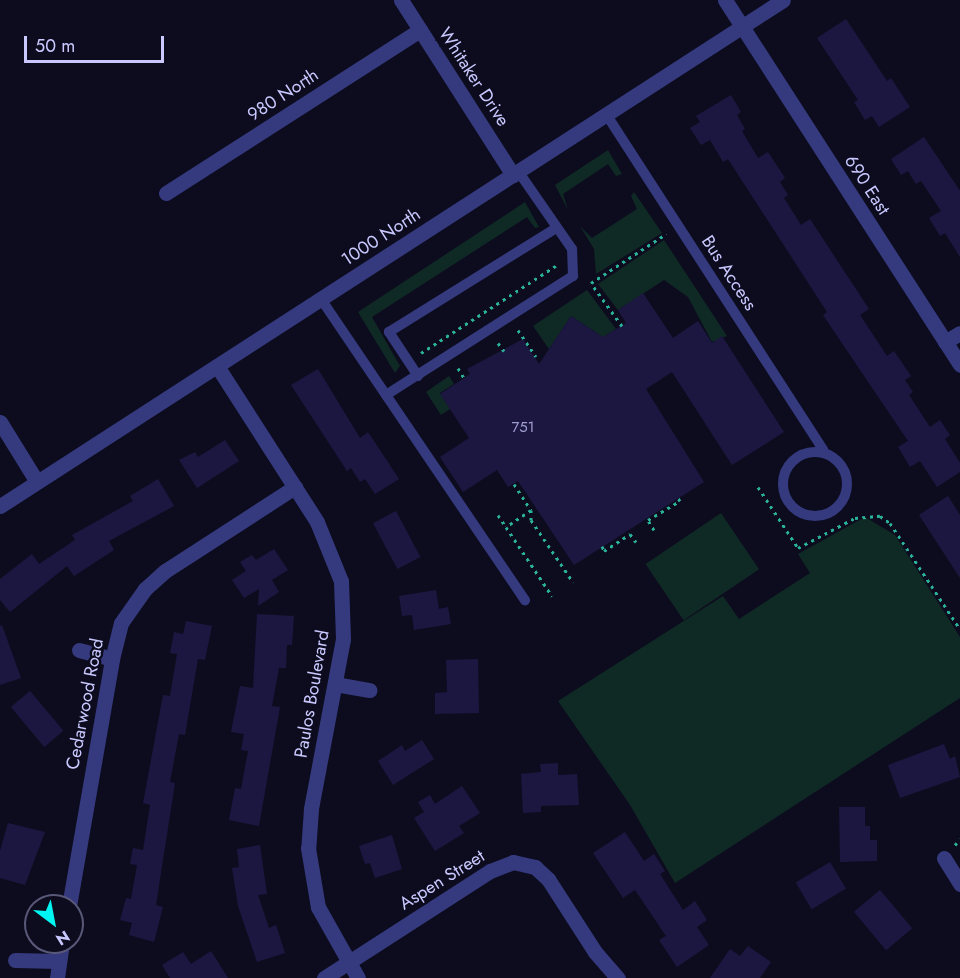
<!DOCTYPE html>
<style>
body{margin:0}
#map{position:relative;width:960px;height:978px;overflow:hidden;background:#0d0c1f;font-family:Jost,sans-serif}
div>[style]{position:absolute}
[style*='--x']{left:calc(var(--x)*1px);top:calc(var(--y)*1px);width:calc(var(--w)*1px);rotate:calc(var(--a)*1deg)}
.green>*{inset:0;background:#0f2925;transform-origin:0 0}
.building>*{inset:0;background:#1b1740;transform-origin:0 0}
.path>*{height:3px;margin-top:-1.5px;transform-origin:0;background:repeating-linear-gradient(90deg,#2ab29b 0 3px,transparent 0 7.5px)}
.service>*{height:10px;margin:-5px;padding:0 5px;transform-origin:5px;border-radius:5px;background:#353a7f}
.service>.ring{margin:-5px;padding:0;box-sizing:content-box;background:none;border:10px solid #353a7f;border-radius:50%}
.minor>*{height:15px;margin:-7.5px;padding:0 7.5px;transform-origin:7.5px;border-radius:7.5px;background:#353a7f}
.tertiary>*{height:15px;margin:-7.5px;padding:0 7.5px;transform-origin:7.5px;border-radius:7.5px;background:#353a7f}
span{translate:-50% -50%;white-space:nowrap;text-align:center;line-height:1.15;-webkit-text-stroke:5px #0d0c1f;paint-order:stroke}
.number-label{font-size:15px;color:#9e9ccf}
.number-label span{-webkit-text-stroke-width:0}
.street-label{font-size:18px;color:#c9c9ff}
.north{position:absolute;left:24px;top:894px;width:60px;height:60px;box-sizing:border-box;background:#0d0c1f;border:2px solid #585879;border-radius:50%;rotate:148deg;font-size:16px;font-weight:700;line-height:24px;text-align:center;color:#c9c9ff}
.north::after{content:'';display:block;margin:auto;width:21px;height:27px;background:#00f4f2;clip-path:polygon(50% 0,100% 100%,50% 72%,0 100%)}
.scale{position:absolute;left:24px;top:36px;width:140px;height:27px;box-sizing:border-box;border:3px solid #c9c9ff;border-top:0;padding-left:8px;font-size:18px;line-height:21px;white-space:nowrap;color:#c9c9ff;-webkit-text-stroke:4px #0d0c1f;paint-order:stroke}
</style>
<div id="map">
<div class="green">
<div style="clip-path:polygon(608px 150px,622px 174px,616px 176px,608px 164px,563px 194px,568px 210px,555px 185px)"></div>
<div style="clip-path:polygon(634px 192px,662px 233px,596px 274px,594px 249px,580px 226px,592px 238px,637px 209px,631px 196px)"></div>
<div style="clip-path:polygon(525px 202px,539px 227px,535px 228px,527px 217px,372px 317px,400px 366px,395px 373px,358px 312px)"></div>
<div style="clip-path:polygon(664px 240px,727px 336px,712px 342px,688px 297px,664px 280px,618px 310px,598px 284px)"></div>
<div style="clip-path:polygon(587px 290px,616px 329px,603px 337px,571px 316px,549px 349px,533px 326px)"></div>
<div style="clip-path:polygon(449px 376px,454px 384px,440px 393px,450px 409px,441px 415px,426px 392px)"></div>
<div style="left:721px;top:513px;width:68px;height:91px;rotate:56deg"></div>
<div style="clip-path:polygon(865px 517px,895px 535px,960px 637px,960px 698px,675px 883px,630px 805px,558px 701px,723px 596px,739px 619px,810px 573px,798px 554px)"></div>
</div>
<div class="building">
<div style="clip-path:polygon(846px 19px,887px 81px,891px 78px,910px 107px,879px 127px,872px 116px,865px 120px,854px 102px,858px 100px,817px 38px)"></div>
<div style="clip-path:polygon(731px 95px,741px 112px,737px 115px,745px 129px,742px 131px,758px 158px,768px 152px,785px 178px,780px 182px,788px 195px,784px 198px,801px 225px,810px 219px,869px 309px,860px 315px,887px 356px,894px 351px,911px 376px,905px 380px,913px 392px,909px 395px,930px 427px,940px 420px,950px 435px,945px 439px,960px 463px,960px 472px,937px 487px,920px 461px,910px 467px,898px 447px,908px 441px,823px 315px,827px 312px,728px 159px,723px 162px,710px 140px,701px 145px,690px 128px,700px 122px,696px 116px)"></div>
<div style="clip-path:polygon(924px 137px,960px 191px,960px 257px,945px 233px,940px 236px,929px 218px,941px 211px,921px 181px,916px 184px,908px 171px,901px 175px,891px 159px)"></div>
<div style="clip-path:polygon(643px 293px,673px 338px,698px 321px,712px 343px,722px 336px,784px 432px,732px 465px,672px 372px,646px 389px,704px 482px,574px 565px,518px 481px,508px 487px,497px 470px,463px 492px,440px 457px,469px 438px,440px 394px,470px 374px,467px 369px,523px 339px,539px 364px,571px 316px,603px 337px,626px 323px,618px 310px)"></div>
<div style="clip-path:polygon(318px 369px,360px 438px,368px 432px,399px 479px,375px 494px,365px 479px,360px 482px,351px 468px,347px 471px,291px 385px)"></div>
<div style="clip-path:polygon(225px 440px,239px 461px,197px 488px,179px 460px,195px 452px,198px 457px)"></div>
<div style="clip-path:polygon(158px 479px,174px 506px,109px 541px,114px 550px,74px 576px,67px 566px,10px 612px,0 600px,0 579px,32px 554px,39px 564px,75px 540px,72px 535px,133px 501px,130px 496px)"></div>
<div style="clip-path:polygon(948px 496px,960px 515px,960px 578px,919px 515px)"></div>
<div style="left:396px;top:511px;width:52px;height:26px;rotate:62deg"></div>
<div style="clip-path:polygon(274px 549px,288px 570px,272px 580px,279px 592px,258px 606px,259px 589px,244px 598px,232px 580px,246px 571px,240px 562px,252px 555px,256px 560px)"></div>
<div style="clip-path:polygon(436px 590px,439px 609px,448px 607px,451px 624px,414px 630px,412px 615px,402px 616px,399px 596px)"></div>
<div style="clip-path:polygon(257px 614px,294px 616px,292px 645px,287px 645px,286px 668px,279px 668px,272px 706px,280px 707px,259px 826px,229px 820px,235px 788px,241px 789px,248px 751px,241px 750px,244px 734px,231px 732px,240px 686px,253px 688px)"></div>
<div style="clip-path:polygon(186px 621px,212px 626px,205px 660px,198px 659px,185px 735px,179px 734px,170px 782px,175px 783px,156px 905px,163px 907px,154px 942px,129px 935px,132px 923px,120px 920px,126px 898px,131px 899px,137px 865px,130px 864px,133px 848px,143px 850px,150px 805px,143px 803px,163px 695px,170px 696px,177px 654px,170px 653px,174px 632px,183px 634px)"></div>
<div style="clip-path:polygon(2px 625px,21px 678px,0 685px,0 626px)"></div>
<div style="clip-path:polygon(478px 659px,479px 713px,435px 714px,435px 693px,447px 692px,446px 660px)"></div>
<div style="left:30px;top:691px;width:52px;height:25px;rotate:50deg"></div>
<div style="clip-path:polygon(422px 740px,434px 759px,393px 785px,378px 761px,402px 745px,405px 751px)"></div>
<div style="clip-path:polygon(944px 744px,950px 759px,955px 756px,960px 777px,900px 798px,888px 765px)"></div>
<div style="clip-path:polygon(558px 763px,558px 775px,577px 774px,579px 805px,541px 806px,541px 812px,523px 813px,521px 774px,541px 772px,540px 764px)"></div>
<div style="clip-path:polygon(462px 786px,480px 813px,459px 826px,464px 833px,435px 851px,414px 818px,424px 812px,418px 802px,430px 795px,435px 804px)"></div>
<div style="clip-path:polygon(839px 807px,865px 807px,865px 826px,870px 826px,870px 840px,877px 840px,877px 861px,840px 862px)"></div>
<div style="clip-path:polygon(8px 823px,45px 832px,25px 885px,0 878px,0 851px)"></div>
<div style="clip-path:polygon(625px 832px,644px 861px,654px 854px,665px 871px,660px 874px,683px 910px,695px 901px,707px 920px,697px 927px,709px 945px,677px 967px,659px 940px,666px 936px,635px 890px,623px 898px,593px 853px)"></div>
<div style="clip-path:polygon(392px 835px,402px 869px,375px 878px,370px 863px,365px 864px,359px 846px)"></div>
<div style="clip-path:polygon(260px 845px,267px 894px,258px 895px,269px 928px,276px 925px,285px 953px,257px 962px,238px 906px,232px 868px,239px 867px,237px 849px)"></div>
<div style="left:830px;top:862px;width:31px;height:40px;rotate:59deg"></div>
<div style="left:880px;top:890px;width:50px;height:34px;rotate:50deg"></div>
<div style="clip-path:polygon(748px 946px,771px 962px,760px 978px,710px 978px,730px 949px,740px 956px)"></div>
<div style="clip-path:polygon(211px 951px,228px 978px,170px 978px,162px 965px,183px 952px,191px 964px)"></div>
</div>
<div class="path">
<div style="--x:622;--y:326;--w:53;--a:-125.8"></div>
<div style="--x:591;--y:283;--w:90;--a:-33.2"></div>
<div style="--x:518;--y:330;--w:32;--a:56"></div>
<div style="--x:498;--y:343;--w:10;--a:53"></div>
<div style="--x:421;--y:353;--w:162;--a:-32.9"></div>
<div style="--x:458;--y:368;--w:12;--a:59"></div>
<div style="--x:514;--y:484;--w:31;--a:57"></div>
<div style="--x:531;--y:510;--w:10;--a:90"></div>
<div style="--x:531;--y:520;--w:75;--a:55.9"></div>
<div style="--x:758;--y:487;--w:73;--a:56.7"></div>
<div style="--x:798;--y:548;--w:64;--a:-27.8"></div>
<div style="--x:855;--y:518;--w:25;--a:-5"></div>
<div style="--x:880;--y:516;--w:12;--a:35"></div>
<div style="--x:890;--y:523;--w:127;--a:56.6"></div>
<div style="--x:531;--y:510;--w:30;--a:146"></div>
<div style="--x:506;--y:527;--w:83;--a:56.3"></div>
<div style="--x:498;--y:515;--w:14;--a:56"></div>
<div style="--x:654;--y:530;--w:12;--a:-121"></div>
<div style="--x:648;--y:520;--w:37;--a:-31"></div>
<div style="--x:680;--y:501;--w:4;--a:-124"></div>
<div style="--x:602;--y:546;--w:5;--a:68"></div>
<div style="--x:604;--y:551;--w:31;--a:-33"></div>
<div style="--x:630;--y:534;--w:10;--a:53"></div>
<div style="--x:955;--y:845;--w:8;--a:-50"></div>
</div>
<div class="service">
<div style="--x:606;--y:114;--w:400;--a:57.1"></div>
<div style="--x:321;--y:299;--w:364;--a:55.9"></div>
<div style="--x:418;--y:376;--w:53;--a:-123.4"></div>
<div style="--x:389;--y:332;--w:197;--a:-31.9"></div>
<div style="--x:386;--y:395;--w:222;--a:-32.5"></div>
<div style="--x:573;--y:276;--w:27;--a:-92"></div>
<div style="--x:572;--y:249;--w:95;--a:-124.7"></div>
<div class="ring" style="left:783px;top:452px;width:54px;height:54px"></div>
</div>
<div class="minor">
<div style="--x:401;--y:0;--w:208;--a:57.4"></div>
<div style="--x:725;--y:0;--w:434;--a:57.2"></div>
<div style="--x:166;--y:193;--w:302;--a:-32.7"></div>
<div style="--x:945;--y:342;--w:17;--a:-31"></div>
<div style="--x:217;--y:366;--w:185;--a:57.3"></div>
<div style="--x:317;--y:522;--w:64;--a:67.9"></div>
<div style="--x:341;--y:581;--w:58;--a:88"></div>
<div style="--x:343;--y:639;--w:173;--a:100.7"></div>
<div style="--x:311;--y:809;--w:39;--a:94"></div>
<div style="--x:308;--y:848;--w:60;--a:80.4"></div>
<div style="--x:318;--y:907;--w:81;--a:60.6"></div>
<div style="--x:0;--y:422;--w:70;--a:58.3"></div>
<div style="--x:79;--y:650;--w:34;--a:15"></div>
<div style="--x:335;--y:684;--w:35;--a:10"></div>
<div style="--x:944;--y:858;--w:31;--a:58"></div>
<div style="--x:69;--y:906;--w:251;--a:-80.1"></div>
<div style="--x:112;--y:659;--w:37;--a:-76"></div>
<div style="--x:121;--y:623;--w:42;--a:-54.8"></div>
<div style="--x:145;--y:589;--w:27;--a:-42"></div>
<div style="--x:165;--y:571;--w:155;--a:-32.9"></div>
<div style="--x:15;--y:960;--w:43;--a:1.3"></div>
<div style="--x:57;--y:978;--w:36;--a:-82"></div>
<div style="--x:324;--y:978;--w:197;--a:-32.8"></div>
<div style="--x:490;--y:871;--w:25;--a:-21"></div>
<div style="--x:513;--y:862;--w:23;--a:13"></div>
<div style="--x:535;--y:867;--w:18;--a:43"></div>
<div style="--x:548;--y:879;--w:87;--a:57.2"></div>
<div style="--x:595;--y:952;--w:35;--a:49"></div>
</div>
<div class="tertiary">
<div style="--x:0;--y:506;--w:932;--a:-32.87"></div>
</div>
<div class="number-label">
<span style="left:523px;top:428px">751</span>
</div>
<div class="street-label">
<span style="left:474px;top:77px;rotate:57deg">Whitaker Drive</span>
<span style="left:283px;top:95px;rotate:-33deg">980 North</span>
<span style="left:867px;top:185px;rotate:57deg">690 East</span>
<span style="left:381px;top:237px;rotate:-33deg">1000 North</span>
<span style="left:729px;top:273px;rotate:57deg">Bus Access</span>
<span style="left:312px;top:694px;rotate:-80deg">Paulos Boulevard</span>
<span style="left:85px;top:704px;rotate:-79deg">Cedarwood Road</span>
<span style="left:442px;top:880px;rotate:-32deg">Aspen Street</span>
</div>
<div class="north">N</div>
<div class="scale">50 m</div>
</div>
